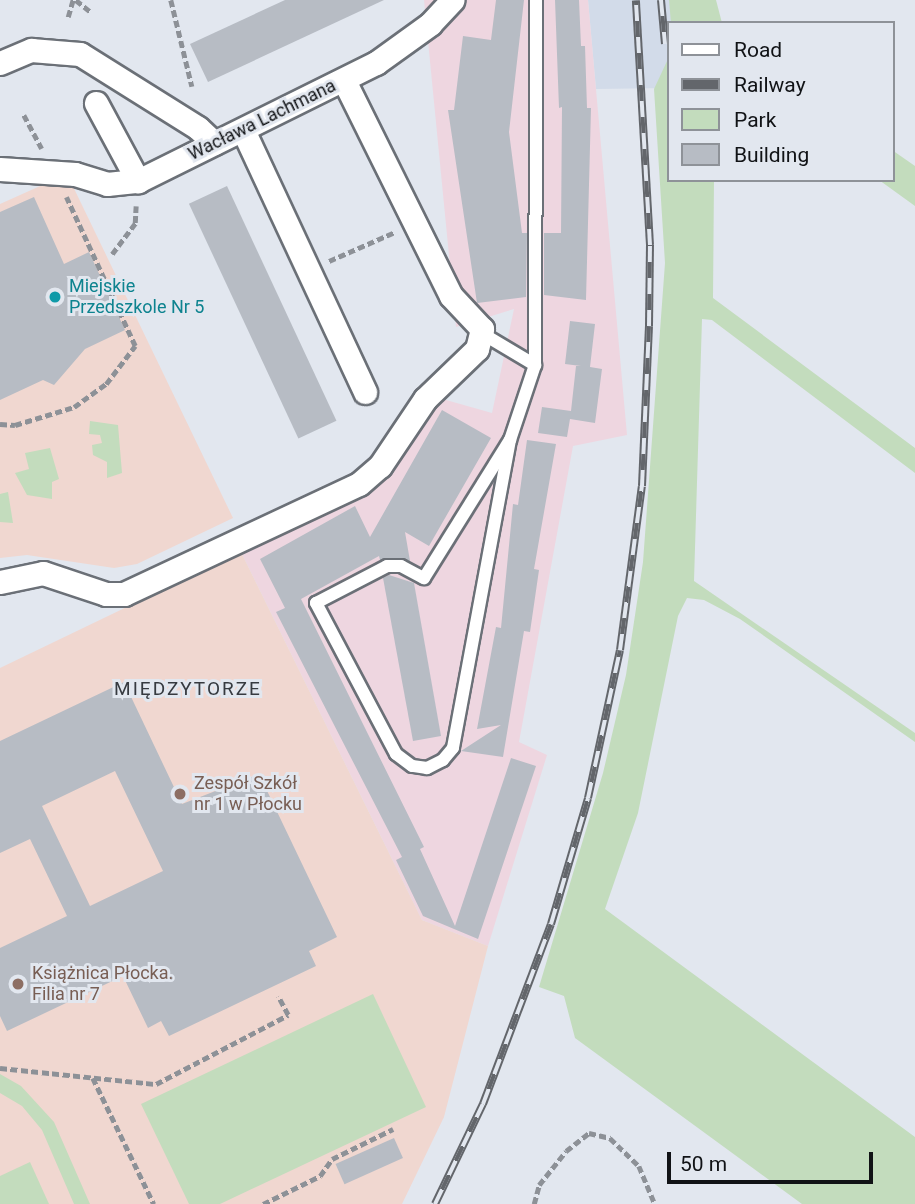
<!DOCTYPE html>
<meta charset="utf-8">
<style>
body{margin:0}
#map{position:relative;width:915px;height:1204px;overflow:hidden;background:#e2e7ef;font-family:Roboto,sans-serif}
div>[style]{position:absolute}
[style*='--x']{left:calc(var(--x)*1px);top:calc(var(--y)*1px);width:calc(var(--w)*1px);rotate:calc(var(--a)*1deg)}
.built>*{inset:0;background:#d2dbe9}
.industrial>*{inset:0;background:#eed6e0}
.education>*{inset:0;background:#f0d7d0}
.green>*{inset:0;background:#c3dcbd}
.building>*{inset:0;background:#b7bcc4;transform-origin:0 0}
.path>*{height:4.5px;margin-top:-2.25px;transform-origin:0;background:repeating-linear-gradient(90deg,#8d9197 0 7px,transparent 0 10.5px)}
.roads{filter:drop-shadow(2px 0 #6b7077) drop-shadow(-2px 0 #6b7077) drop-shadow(0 2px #6b7077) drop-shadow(0 -2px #6b7077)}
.lane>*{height:12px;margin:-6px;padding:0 6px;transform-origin:6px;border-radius:6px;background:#fff}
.street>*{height:23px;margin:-11.5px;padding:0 11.5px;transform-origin:11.5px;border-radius:11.5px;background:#fff}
.rail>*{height:8px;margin-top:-4px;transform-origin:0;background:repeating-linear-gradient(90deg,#e2e7ef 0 16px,#63666b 0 32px);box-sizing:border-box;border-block:2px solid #63666b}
.dots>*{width:19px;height:19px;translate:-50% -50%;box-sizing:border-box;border:4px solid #e2e7ef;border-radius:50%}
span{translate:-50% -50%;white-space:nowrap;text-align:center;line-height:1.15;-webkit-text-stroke:6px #e2e7ef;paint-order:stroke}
.street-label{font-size:18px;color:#111316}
.culture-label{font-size:18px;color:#0d838f}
.left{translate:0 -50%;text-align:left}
.education-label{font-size:18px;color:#785e54}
.neighbourhood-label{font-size:19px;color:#363a40;letter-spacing:2px}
.legend{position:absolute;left:667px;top:21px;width:228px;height:161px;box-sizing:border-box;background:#e2e7ef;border:2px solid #8e9298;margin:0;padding:9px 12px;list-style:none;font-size:21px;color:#111316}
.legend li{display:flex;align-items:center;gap:14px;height:35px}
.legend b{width:35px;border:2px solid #8e9298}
.scale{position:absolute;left:667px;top:1152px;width:206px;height:32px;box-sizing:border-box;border:4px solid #111316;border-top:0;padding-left:9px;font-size:21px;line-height:24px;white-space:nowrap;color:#111316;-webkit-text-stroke:5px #e2e7ef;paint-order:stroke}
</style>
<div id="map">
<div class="built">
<div style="clip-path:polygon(588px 0,675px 0,677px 23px,668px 23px,668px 88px,596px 89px)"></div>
</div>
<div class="industrial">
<div style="clip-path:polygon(424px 0,588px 0,627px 435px,573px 446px,519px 742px,547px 755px,488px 946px,422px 920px,241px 552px,375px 487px,439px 398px,492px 413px,514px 309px,456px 327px)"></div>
</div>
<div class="education">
<div style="clip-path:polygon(67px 174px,233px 518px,137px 564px,114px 568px,27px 555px,0 558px,0 204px)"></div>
<div style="clip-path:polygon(241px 552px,422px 920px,488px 946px,444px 1117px,402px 1204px,0 1204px,0 668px)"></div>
</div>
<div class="green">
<div style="clip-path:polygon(669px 0,716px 0,722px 23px,671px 23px)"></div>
<div style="clip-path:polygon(668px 59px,668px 180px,714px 180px,713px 298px,915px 448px,915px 473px,712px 320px,702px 319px,694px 581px,915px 733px,915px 742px,740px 619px,704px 600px,687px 598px,678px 616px,638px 813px,605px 909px,915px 1137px,915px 1204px,802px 1204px,575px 1038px,564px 996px,539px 987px,603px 773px,626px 675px,643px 562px,665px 263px,654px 89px)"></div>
<div style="clip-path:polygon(892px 150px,915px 166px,915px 206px,879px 180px,892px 180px)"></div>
<div style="clip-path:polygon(90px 421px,118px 425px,122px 473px,107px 478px,107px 462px,93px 455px,92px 445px,102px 443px,100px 435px,89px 434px)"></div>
<div style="clip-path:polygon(50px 448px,59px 479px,52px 482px,52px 499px,27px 495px,15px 473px,29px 469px,25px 453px)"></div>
<div style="clip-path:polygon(8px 492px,13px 523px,0 522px,0 494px)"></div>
<div style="clip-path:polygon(373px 994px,426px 1107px,220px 1204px,189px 1204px,141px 1104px)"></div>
<div style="clip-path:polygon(0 1074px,21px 1086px,54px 1122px,90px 1204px,74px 1204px,42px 1130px,22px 1106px,0 1093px)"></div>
<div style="clip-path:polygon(30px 1162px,49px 1204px,0 1204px,0 1176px)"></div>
</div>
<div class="building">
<div style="clip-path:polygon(285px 0,384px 0,208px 82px,190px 44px)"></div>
<div style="clip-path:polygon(496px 0,524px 0,509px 132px,522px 233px,527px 233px,526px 297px,477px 303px,448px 110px,454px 110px,463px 36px,491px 40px)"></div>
<div style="clip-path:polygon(555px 0,579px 0,581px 46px,585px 46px,587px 108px,591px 108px,586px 300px,544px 295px,544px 233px,561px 233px,562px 107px,559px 108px)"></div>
<div style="left:227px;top:186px;width:259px;height:42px;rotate:65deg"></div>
<div style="clip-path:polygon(34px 197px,64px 264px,89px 252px,125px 330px,85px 349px,54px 385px,43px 380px,0 400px,0 212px)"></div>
<div style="clip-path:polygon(570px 321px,595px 324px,590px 367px,602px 369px,595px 423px,570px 419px,567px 437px,538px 433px,542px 407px,571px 411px,576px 366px,581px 366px,565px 364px)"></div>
<div style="clip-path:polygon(442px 410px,491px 438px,429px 546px,405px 532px,410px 561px,380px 560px,379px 556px,301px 599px,424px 847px,420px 849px,455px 926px,511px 758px,536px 766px,478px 939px,423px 916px,396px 860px,402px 857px,276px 612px,285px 608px,260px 559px,355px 506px,370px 537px)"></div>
<div style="clip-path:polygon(527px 440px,556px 444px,534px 569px,539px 570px,530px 632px,524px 631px,503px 757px,461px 751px,501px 725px,477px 729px,496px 627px,501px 628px,513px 504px,518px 505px)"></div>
<div style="clip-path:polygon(389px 575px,414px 583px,441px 736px,413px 741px,383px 578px)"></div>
<div style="clip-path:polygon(evenodd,124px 682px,182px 804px,259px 774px,337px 937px,309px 951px,316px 966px,169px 1036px,161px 1021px,148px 1028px,123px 976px,7px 1031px,0 1016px,0 948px,67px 916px,30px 839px,0 853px,0 741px,124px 682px,115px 771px,163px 871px,90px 906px,42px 806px,115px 771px)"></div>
<div style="left:394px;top:1138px;width:22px;height:64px;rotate:66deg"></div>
</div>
<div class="path">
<div style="--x:76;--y:0;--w:19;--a:39"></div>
<div style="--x:171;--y:0;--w:89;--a:76.3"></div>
<div style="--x:68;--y:17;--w:18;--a:-74"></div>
<div style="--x:24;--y:115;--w:38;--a:62"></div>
<div style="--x:112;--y:254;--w:39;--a:-53"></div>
<div style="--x:135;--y:223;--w:17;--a:-87"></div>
<div style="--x:329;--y:261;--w:72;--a:-23.7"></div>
<div style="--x:0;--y:424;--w:15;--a:4"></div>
<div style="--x:15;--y:425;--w:62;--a:-17"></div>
<div style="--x:74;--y:407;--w:39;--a:-36"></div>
<div style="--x:106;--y:384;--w:48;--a:-52.7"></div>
<div style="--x:135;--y:346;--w:164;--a:-114.8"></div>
<div style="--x:0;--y:1068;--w:157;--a:5.9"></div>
<div style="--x:156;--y:1084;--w:149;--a:-27.6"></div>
<div style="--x:288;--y:1015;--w:21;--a:-118"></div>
<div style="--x:93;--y:1078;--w:140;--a:64.2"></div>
<div style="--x:263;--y:1204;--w:64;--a:-26.2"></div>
<div style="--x:320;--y:1176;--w:21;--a:-55"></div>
<div style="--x:332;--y:1159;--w:68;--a:-26.2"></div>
<div style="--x:534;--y:1204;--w:20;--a:-75"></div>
<div style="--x:539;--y:1185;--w:43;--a:-51.5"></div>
<div style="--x:566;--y:1151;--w:29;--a:-38"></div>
<div style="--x:589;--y:1133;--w:22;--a:13"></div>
<div style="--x:610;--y:1138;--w:40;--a:44"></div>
<div style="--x:639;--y:1166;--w:41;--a:67.2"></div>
</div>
<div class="roads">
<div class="lane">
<div style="--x:483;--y:334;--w:61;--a:30.8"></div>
<div style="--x:535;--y:365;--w:79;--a:108.4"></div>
<div style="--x:510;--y:440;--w:313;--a:100.5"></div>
<div style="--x:453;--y:748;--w:16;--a:130"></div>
<div style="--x:443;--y:760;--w:18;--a:153"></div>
<div style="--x:427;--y:768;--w:15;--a:-172"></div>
<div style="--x:412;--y:766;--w:20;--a:-143"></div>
<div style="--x:396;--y:754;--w:171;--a:-117.9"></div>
<div style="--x:316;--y:603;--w:80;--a:-27.5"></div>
<div style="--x:387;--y:566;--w:14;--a:0"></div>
<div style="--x:401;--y:566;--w:26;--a:28"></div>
<div style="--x:424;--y:578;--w:163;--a:-58.1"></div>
<div style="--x:535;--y:365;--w:365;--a:-89.8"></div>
</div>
<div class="street">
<div style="--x:0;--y:63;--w:34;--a:-23"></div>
<div style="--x:31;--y:50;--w:49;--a:4.7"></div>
<div style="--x:80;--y:54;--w:139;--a:32.1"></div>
<div style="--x:198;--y:128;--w:22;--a:43"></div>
<div style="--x:96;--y:103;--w:89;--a:61.7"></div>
<div style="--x:138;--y:181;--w:266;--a:-26.4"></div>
<div style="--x:376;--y:63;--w:67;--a:-35.8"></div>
<div style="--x:430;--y:24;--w:33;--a:-47"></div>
<div style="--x:243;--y:130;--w:289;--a:65"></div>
<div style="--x:0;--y:169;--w:75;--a:3.8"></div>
<div style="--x:75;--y:174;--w:34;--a:17"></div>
<div style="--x:107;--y:184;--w:31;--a:-6"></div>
<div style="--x:0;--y:582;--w:44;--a:-11.8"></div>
<div style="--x:43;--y:573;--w:66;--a:18.4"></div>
<div style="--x:106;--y:594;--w:18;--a:0"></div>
<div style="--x:124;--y:594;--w:259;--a:-25.1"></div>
<div style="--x:359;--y:484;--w:28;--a:-41"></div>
<div style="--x:380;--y:466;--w:81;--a:-56.1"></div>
<div style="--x:425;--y:399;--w:72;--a:-43.9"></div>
<div style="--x:477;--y:349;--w:21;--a:-76"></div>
<div style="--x:482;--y:329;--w:45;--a:-133.2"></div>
<div style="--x:451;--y:296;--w:241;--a:-116.4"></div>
</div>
</div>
<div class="rail">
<div style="--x:661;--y:0;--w:44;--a:84.8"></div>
<div style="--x:435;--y:1204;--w:111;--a:-64.4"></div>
<div style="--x:483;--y:1104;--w:192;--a:-69.3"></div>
<div style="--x:551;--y:924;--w:131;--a:-73.6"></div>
<div style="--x:588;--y:798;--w:151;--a:-77.8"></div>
<div style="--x:620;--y:650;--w:165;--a:-82.4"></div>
<div style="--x:642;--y:486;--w:160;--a:-87.5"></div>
<div style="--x:649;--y:326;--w:81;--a:-89.3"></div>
<div style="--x:650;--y:245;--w:245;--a:-93.3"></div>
</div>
<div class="dots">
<div style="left:55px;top:297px;background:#0f9aa8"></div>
<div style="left:180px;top:794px;background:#8d6e63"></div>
<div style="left:18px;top:984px;background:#8d6e63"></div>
</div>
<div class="street-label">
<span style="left:262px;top:120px;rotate:-26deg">Wacława Lachmana</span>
</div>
<div class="culture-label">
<span class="left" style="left:69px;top:297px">Miejskie<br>Przedszkole Nr 5</span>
</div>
<div class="education-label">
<span class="left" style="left:194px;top:794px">Zespół Szkół<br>nr 1 w Płocku</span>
<span class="left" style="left:32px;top:984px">Książnica Płocka.<br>Filia nr 7</span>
</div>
<div class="neighbourhood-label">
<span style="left:188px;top:689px">MIĘDZYTORZE</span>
</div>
<ul class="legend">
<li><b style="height:9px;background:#fff"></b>Road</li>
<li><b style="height:9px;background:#63666b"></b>Railway</li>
<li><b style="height:19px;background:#c3dcbd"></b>Park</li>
<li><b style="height:19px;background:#b7bcc4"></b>Building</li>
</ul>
<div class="scale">50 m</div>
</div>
